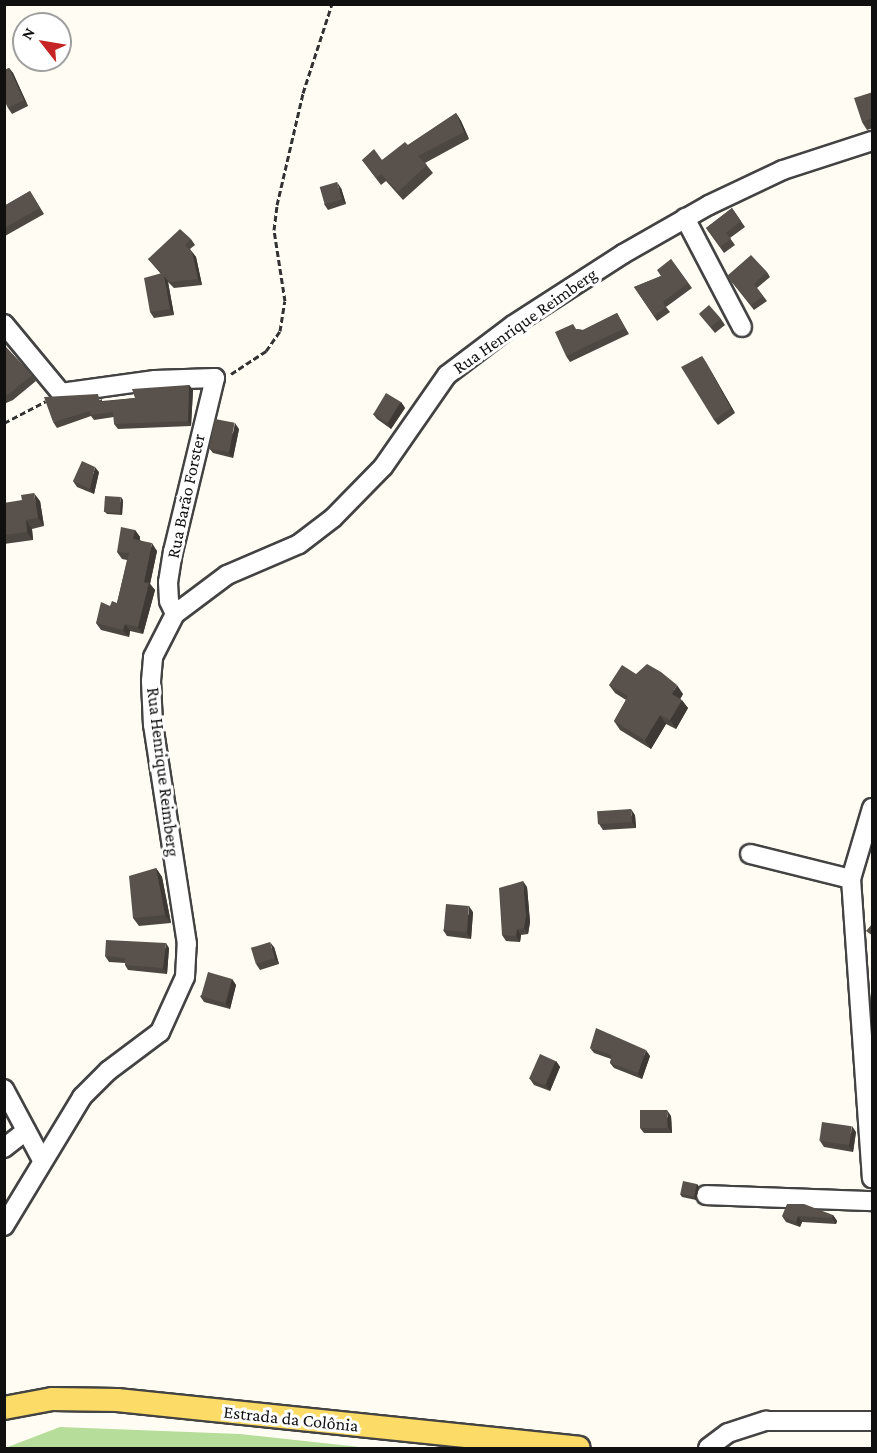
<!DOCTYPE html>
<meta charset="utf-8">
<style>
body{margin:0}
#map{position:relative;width:877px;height:1453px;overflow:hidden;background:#fffdf3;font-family:"Crimson Pro",serif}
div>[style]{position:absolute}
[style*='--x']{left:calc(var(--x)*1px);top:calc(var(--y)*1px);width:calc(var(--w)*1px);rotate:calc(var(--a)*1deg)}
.forest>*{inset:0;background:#b6dd9a}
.path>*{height:3px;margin-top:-1.5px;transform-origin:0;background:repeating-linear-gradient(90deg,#323232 0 6px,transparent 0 9px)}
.roads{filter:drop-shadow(2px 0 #434343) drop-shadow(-2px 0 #434343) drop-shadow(0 2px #434343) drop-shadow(0 -2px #434343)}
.minor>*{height:18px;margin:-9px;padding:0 9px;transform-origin:9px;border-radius:9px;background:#fff}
.major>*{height:22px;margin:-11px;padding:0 11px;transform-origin:11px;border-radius:11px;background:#fcdc67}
.wall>*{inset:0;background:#4d4741}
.shaded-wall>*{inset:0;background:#3e3935}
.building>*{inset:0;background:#59524c;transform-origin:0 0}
span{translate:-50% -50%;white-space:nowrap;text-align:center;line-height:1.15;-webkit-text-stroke:6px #fff;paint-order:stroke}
.street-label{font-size:18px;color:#101010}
.frame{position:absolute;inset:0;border:6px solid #101010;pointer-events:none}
.north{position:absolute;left:12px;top:12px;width:60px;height:60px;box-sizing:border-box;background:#fff;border:2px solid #9f9f9f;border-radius:50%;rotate:301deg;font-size:16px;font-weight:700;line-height:24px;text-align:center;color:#101010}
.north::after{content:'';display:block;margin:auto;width:21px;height:27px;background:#c62325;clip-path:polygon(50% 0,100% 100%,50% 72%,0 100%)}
</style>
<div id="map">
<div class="forest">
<div style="clip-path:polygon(60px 1427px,240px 1434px,369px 1448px,5px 1448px)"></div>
</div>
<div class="path">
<div style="--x:231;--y:374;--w:42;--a:-33.3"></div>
<div style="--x:266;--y:351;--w:24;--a:-55"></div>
<div style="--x:280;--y:331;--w:30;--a:-81"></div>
<div style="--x:285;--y:301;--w:72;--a:-98.8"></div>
<div style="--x:274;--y:230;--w:25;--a:-83"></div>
<div style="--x:277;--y:205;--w:115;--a:-76.9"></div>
<div style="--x:303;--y:93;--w:94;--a:-72"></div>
<div style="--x:4;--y:423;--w:47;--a:-27.6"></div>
</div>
<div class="roads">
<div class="minor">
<div style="--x:685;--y:218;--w:123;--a:62.4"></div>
<div style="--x:4;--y:324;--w:89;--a:50.4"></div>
<div style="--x:61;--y:393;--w:95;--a:-7.9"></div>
<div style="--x:155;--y:380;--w:60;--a:-1.9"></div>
<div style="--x:215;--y:378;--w:178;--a:103.6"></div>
<div style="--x:173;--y:551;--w:31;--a:99"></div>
<div style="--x:168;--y:582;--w:19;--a:87"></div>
<div style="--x:169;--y:601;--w:14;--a:65"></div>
<div style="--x:872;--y:808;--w:74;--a:106.5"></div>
<div style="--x:851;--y:879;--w:300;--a:86"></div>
<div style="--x:750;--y:854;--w:104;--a:13.9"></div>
<div style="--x:4;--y:1089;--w:81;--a:61.8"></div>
<div style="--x:4;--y:1148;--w:28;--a:-38"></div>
<div style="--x:706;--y:1195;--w:166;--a:2.1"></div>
<div style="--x:4;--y:1226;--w:151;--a:-58.8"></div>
<div style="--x:82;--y:1097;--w:37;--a:-45"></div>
<div style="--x:108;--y:1071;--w:65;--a:-36.9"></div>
<div style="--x:160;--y:1032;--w:60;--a:-65.6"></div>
<div style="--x:185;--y:977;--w:33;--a:-87"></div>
<div style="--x:187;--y:944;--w:222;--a:-98.8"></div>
<div style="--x:153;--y:725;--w:44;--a:-92.6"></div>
<div style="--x:151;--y:681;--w:24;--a:-85"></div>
<div style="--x:153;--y:657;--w:48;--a:-62.9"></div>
<div style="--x:175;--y:614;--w:65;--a:-36.9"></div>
<div style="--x:227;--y:575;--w:78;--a:-23.3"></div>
<div style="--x:299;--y:544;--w:43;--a:-37.4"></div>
<div style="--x:333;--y:518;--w:71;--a:-45.6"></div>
<div style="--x:383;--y:467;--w:112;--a:-55.2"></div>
<div style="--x:447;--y:375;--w:83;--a:-37.1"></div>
<div style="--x:513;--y:325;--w:131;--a:-32.8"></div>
<div style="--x:623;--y:254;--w:99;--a:-29.7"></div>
<div style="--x:709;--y:205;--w:82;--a:-25.3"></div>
<div style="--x:783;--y:170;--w:94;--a:-18"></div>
<div style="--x:708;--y:1448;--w:25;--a:-37"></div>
<div style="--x:728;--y:1433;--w:40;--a:-18"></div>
<div style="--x:766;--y:1421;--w:106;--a:0"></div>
</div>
<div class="major">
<div style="--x:4;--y:1408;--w:49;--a:-10.6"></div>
<div style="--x:52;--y:1399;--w:65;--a:0.9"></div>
<div style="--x:117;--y:1400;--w:464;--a:5.9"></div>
</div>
</div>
<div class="wall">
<div style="clip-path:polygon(9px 68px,13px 73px,28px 106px,12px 114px,8px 108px,5px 70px)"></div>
<div style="clip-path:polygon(873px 92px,873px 128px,867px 130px,862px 122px)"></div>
<div style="clip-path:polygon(456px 113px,461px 121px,469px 139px,425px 163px,433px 173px,403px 200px,386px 181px,381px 185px,362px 160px,382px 160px,408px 145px)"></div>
<div style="clip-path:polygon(341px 188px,346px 204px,328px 210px,324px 204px)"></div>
<div style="clip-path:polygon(30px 191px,44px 214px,5px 236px,4px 206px)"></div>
<div style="clip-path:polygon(732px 208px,745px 227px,730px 238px,735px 245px,724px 253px,706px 228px)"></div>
<div style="clip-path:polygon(191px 239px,195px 245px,190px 249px,196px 257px,202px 285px,174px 288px,168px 282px,174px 315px,154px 318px,150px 312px,161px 274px,148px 259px)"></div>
<div style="clip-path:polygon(671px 259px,692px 288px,666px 307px,670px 312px,657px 321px,634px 287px,661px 276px)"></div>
<div style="clip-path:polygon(767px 272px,770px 277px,757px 288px,767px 301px,754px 310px,731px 281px)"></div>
<div style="clip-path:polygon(617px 313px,629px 334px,570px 362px,566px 356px,577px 329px,583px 330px)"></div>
<div style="clip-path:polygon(699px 314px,721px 319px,725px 325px,715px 333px)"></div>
<div style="clip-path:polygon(4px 345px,32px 375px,36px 381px,13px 400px,4px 404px)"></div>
<div style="clip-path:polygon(702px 356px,735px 413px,718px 425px,714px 420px)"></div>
<div style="clip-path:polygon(189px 385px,193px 390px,191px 426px,118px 429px,114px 424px,114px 417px,94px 420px,91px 416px,57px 428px,53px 422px,102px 399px,102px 401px,135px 398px)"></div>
<div style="clip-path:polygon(401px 402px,405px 408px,391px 429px,377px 419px,373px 414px)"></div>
<div style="clip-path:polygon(239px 429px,233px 458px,213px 453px,209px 448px)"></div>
<div style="clip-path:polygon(99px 472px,94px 494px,77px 487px,73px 481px)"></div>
<div style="clip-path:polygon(123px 500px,122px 515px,107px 514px,105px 512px)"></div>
<div style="clip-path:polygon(40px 501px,44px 526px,32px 529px,33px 540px,4px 544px,4px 503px)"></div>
<div style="clip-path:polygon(135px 530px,140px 537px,140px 540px,157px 551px,150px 584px,155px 590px,143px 634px,130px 631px,129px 637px,101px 630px,96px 623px,110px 606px,117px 603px,127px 560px,122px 559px,117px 552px)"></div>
<div style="clip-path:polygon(636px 674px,683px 694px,680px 699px,688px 708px,676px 729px,666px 724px,651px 749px,620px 730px,614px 721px,626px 700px,615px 693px,609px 685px)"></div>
<div style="clip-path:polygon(635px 815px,636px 828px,603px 830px,599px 824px)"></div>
<div style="clip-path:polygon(156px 868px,162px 877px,171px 923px,139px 926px,133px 918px)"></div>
<div style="clip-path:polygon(527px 887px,530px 922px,528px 934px,521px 935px,520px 942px,506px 941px,502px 935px)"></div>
<div style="clip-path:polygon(473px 912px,471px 939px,447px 936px,443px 930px)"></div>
<div style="clip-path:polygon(274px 947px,279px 964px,260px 970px,256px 964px)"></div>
<div style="clip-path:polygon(169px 948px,167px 974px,128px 970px,125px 965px,125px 963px,109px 962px,105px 956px)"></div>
<div style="clip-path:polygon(232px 979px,236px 985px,230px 1009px,204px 1002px,200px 996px)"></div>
<div style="clip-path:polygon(590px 1048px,650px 1056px,642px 1079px,614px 1068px,610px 1063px,611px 1059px,594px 1053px)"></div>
<div style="clip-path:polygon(556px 1061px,560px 1067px,550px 1091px,534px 1085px,530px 1079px)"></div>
<div style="clip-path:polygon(671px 1116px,672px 1133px,644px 1133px,640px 1128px)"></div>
<div style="clip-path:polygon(856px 1132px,853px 1152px,824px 1147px,820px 1141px)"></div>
<div style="clip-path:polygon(697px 1184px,699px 1187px,696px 1200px,682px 1197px,680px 1194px)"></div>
<div style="clip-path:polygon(833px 1215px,837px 1221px,836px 1224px,802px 1222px,800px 1227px,786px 1222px,782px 1216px)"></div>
</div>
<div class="shaded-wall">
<div style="clip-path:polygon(9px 68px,13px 73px,28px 106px,24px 100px)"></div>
<div style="clip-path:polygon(456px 113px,461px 121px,469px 139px,464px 132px)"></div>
<div style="clip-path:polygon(337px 182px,341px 188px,346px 204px,342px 199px)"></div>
<div style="clip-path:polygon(192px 252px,196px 257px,202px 285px,198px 279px)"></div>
<div style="clip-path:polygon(164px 276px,168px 282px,174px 315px,170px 309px)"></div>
<div style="clip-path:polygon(702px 356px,706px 362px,735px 413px,731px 408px)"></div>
<div style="clip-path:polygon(189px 385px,193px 390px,191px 426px,188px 421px)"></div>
<div style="clip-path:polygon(401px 402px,405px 408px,391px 429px,387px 423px)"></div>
<div style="clip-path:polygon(235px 423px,239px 429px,233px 458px,229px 453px)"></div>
<div style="clip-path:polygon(95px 467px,99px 472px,94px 494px,90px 489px)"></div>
<div style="clip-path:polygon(34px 493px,40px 501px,44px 526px,38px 518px)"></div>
<div style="clip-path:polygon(121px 497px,123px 500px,122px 515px,120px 512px)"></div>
<div style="clip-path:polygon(26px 520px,32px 529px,33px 540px,27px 532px)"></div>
<div style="clip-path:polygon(135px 530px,140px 537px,138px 546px,133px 539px)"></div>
<div style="clip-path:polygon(152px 543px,157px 551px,150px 584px,155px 590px,143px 634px,138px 627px,144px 582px)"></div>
<div style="clip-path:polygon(125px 624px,130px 631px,129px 637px,123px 630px)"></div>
<div style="clip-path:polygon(677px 685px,683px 694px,678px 703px,672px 694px)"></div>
<div style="clip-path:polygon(682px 700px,688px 708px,676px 729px,670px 720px)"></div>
<div style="clip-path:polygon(660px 715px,666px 724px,651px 749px,645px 740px)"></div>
<div style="clip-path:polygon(631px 809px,635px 815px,636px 828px,632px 822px)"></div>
<div style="clip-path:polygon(156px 868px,162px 877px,171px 923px,165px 915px)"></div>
<div style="clip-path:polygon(523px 881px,527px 887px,530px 922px,528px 934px,524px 928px)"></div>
<div style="clip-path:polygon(469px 906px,473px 912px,471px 939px,467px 933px)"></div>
<div style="clip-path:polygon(517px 929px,521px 935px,520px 942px,516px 936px)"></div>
<div style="clip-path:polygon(270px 942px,274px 947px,279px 964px,275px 958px)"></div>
<div style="clip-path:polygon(166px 943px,169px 948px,167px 974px,163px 968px)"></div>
<div style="clip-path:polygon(232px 979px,236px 985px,230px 1009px,226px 1003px)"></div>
<div style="clip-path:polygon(646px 1050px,650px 1056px,642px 1079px,638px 1073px)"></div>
<div style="clip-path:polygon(556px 1061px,560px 1067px,550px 1091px,546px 1085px)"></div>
<div style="clip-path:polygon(667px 1110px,671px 1116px,672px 1133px,668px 1127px)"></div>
<div style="clip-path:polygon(852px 1126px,856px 1132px,853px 1152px,849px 1146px)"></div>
<div style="clip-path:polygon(697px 1184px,699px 1187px,696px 1200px,694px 1197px)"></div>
<div style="clip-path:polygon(833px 1215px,837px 1221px,836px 1224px,832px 1218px)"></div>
<div style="clip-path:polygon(798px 1216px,802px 1222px,800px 1227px,796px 1222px)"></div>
</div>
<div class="building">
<div style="clip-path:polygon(9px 68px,24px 100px,8px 108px,4px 100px,4px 70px)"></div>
<div style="clip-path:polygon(873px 92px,873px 118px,862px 122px,854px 98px)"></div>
<div style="clip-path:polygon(456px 113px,464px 132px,418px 156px,427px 165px,398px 192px,381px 174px,376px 178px,362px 160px,374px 149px,382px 160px,405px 142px,408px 145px)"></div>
<div style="left:337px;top:182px;width:18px;height:18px;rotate:74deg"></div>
<div style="clip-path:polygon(30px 191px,40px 208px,4px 228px,4px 206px)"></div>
<div style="clip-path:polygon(732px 208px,741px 221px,726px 233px,731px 239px,720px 247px,706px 228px)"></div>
<div style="clip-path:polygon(180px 229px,191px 239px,185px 245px,192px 252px,198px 279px,170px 282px,164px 276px,170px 309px,150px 312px,144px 278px,162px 273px,148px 259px)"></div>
<div style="clip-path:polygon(751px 255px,767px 272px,754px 284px,763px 296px,751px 305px,727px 276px)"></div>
<div style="clip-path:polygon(671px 259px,688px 283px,663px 302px,666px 307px,654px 316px,634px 287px,661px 276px,657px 270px)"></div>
<div style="left:709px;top:305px;width:18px;height:13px;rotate:49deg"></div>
<div style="clip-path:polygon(617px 313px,625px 328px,566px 356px,555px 332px,573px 324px,576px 329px,583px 330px)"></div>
<div style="clip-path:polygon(4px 345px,32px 375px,9px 394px,4px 396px)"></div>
<div style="clip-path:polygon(702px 356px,731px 408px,714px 420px,681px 367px)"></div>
<div style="clip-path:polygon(189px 385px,188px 421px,114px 424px,113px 412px,91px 415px,90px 411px,53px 422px,44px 397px,98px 394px,100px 402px,135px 398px,132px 389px)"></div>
<div style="left:386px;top:393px;width:17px;height:25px;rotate:31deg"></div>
<div style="left:215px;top:419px;width:20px;height:30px;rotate:11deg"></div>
<div style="clip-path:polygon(82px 461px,95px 467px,90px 489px,73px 481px)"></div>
<div style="clip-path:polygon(34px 493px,38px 518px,26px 520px,27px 532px,4px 535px,4px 503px,22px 500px,21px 495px)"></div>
<div style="left:105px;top:496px;width:16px;height:16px;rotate:4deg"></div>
<div style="clip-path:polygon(121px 527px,135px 530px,133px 539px,152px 543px,144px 582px,149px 583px,138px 627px,125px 624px,123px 630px,96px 623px,101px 602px,110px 606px,112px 601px,117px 603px,129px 553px,117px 552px)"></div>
<div style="clip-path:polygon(647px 664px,661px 672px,677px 685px,672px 694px,682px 700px,670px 720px,660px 715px,645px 740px,614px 721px,628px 696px,609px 685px,622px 665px,636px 674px)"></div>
<div style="left:631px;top:809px;width:13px;height:34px;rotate:86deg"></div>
<div style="clip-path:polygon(156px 868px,165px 915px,133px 918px,129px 876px)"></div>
<div style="clip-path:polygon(523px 881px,526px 916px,524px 928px,517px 929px,516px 936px,502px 935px,499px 888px)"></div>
<div style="left:446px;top:904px;width:23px;height:26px;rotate:5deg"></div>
<div style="clip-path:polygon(873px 923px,873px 936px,866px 931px)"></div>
<div style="clip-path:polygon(106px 940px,166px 943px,163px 968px,125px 965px,125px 958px,105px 956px)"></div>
<div style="left:270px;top:942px;width:17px;height:20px;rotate:73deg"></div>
<div style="left:208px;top:972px;width:25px;height:25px;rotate:16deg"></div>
<div style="clip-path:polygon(596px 1028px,646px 1050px,638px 1073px,610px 1063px,612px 1055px,590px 1048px)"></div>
<div style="left:540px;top:1054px;width:17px;height:27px;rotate:24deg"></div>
<div style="left:640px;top:1110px;width:27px;height:18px"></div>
<div style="left:822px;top:1122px;width:30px;height:19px;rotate:8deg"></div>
<div style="left:683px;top:1181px;width:14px;height:13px;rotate:12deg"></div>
<div style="clip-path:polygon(787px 1204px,804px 1204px,833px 1215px,832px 1218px,798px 1216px,796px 1222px,782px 1216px)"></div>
</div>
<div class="street-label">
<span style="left:525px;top:321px;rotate:-35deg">Rua Henrique Reimberg</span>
<span style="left:186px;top:496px;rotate:-78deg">Rua Barão Forster</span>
<span style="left:163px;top:772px;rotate:83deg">Rua Henrique Reimberg</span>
<span style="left:291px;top:1419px;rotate:6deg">Estrada da Colônia</span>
</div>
<div class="frame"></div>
<div class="north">N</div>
</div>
